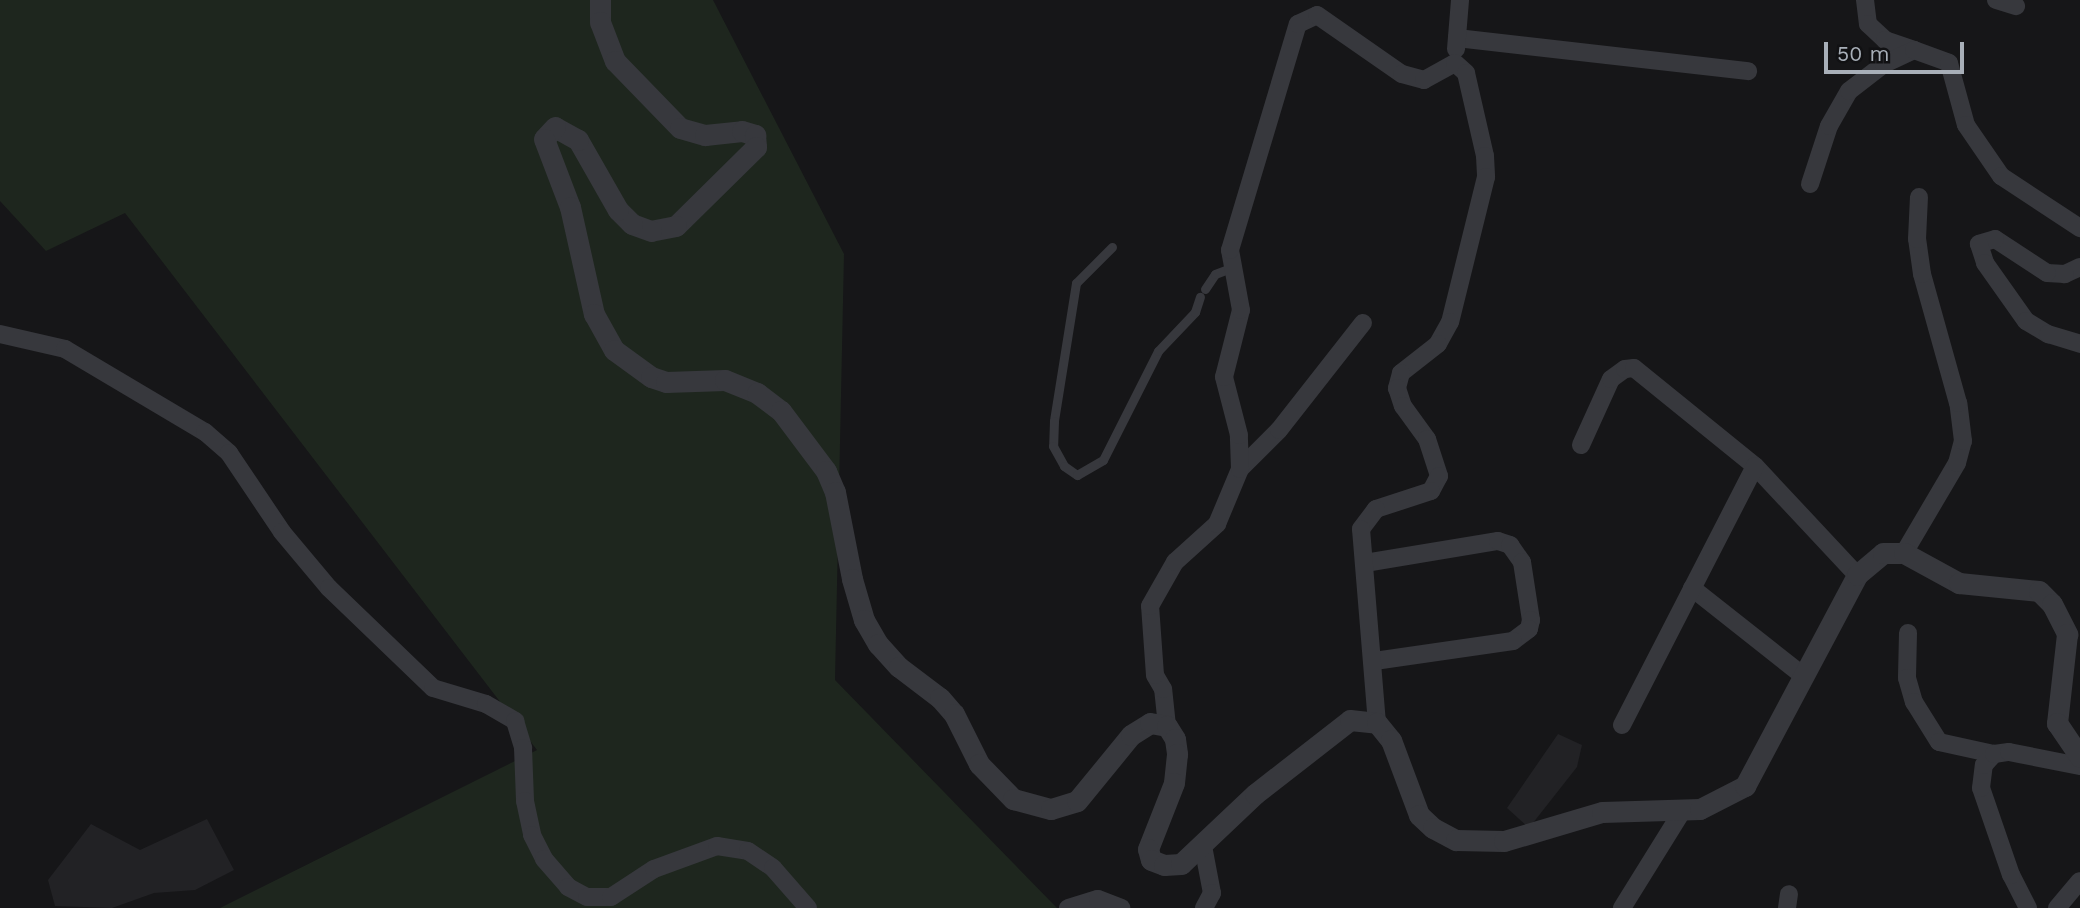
<!DOCTYPE html>
<style>
body{margin:0}
#map{position:relative;width:2080px;height:908px;overflow:hidden;background:#161618;font-family:"Work Sans",sans-serif}
div>[style]{position:absolute}
[style*='--x']{left:calc(var(--x)*1px);top:calc(var(--y)*1px);width:calc(var(--w)*1px);rotate:calc(var(--a)*1deg)}
.built>*{inset:0;background:#222225}
.green>*{inset:0;background:#1e261e}
.service>*{height:9px;margin:-4.5px;padding:0 4.5px;transform-origin:4.5px;border-radius:4.5px;background:#37383d}
.minor>*{height:18px;margin:-9px;padding:0 9px;transform-origin:9px;border-radius:9px;background:#37383d}
.tertiary>*{height:21px;margin:-10.5px;padding:0 10.5px;transform-origin:10.5px;border-radius:10.5px;background:#37383d}
span{translate:-50% -50%;white-space:nowrap;text-align:center;line-height:1.15;-webkit-text-stroke:6px #111113;paint-order:stroke}
.scale{position:absolute;left:1824px;top:42px;width:140px;height:32px;box-sizing:border-box;border:4px solid #a8afb8;border-top:0;padding-left:9px;font-size:21px;line-height:24px;white-space:nowrap;color:#a8afb8;-webkit-text-stroke:5px #111113;paint-order:stroke}
</style>
<div id="map">
<div class="built">
<div style="clip-path:polygon(1558px 734px,1582px 745px,1577px 767px,1529px 828px,1507px 808px)"></div>
<div style="clip-path:polygon(207px 819px,234px 870px,195px 890px,154px 893px,112px 908px,55px 906px,48px 880px,91px 824px,140px 850px)"></div>
</div>
<div class="green">
<div style="clip-path:polygon(0 0,713px 0,844px 254px,835px 680px,1057px 908px,220px 908px,537px 750px,125px 213px,46px 251px,0 201px)"></div>
</div>
<div class="service">
<div style="--x:1112;--y:247;--w:51;--a:135"></div>
<div style="--x:1076;--y:283;--w:140;--a:99.1"></div>
<div style="--x:1054;--y:421;--w:25;--a:92"></div>
<div style="--x:1053;--y:446;--w:23;--a:61"></div>
<div style="--x:1064;--y:466;--w:16;--a:35"></div>
<div style="--x:1077;--y:475;--w:30;--a:-30"></div>
<div style="--x:1103;--y:460;--w:122;--a:-63.2"></div>
<div style="--x:1158;--y:351;--w:54;--a:-46.5"></div>
<div style="--x:1195;--y:312;--w:16;--a:-72"></div>
<div style="--x:1205;--y:289;--w:18;--a:-56"></div>
<div style="--x:1215;--y:274;--w:19;--a:-21"></div>
</div>
<div class="minor">
<div style="--x:1865;--y:0;--w:24;--a:83"></div>
<div style="--x:1868;--y:24;--w:23;--a:43"></div>
<div style="--x:1885;--y:40;--w:31;--a:19"></div>
<div style="--x:1996;--y:0;--w:21;--a:17"></div>
<div style="--x:1457;--y:38;--w:293;--a:6.5"></div>
<div style="--x:1456;--y:49;--w:49;--a:-85.3"></div>
<div style="--x:1810;--y:184;--w:61;--a:-71.9"></div>
<div style="--x:1829;--y:126;--w:40;--a:-60.3"></div>
<div style="--x:1849;--y:91;--w:44;--a:-37.6"></div>
<div style="--x:1884;--y:64;--w:33;--a:-25"></div>
<div style="--x:1914;--y:50;--w:37;--a:20"></div>
<div style="--x:1949;--y:63;--w:64;--a:74.7"></div>
<div style="--x:1966;--y:125;--w:62;--a:55.5"></div>
<div style="--x:2001;--y:176;--w:95;--a:33.4"></div>
<div style="--x:2080;--y:267;--w:17;--a:155"></div>
<div style="--x:2065;--y:274;--w:18;--a:-177"></div>
<div style="--x:2047;--y:273;--w:62;--a:-146.8"></div>
<div style="--x:1995;--y:239;--w:17;--a:163"></div>
<div style="--x:1979;--y:244;--w:20;--a:72"></div>
<div style="--x:1985;--y:263;--w:71;--a:54.7"></div>
<div style="--x:2026;--y:321;--w:26;--a:31"></div>
<div style="--x:2048;--y:334;--w:34;--a:17"></div>
<div style="--x:0;--y:334;--w:67;--a:13"></div>
<div style="--x:65;--y:349;--w:163;--a:30.7"></div>
<div style="--x:205;--y:432;--w:32;--a:41"></div>
<div style="--x:229;--y:453;--w:95;--a:56.1"></div>
<div style="--x:282;--y:532;--w:73;--a:50"></div>
<div style="--x:329;--y:588;--w:144;--a:43.9"></div>
<div style="--x:433;--y:688;--w:55;--a:16.8"></div>
<div style="--x:486;--y:704;--w:34;--a:30"></div>
<div style="--x:515;--y:721;--w:28;--a:73"></div>
<div style="--x:523;--y:748;--w:53;--a:87.8"></div>
<div style="--x:525;--y:801;--w:35;--a:78"></div>
<div style="--x:532;--y:835;--w:27;--a:63"></div>
<div style="--x:544;--y:859;--w:37;--a:49"></div>
<div style="--x:568;--y:887;--w:21;--a:28"></div>
<div style="--x:587;--y:897;--w:24;--a:0"></div>
<div style="--x:611;--y:897;--w:51;--a:-33.1"></div>
<div style="--x:654;--y:869;--w:67;--a:-20.1"></div>
<div style="--x:717;--y:846;--w:31;--a:9"></div>
<div style="--x:748;--y:851;--w:30;--a:34"></div>
<div style="--x:773;--y:868;--w:53;--a:48.8"></div>
<div style="--x:1581;--y:445;--w:72;--a:-65.6"></div>
<div style="--x:1611;--y:379;--w:17;--a:-36"></div>
<div style="--x:1625;--y:369;--w:9;--a:-6"></div>
<div style="--x:1634;--y:368;--w:156;--a:39"></div>
<div style="--x:1755;--y:466;--w:149;--a:46.9"></div>
<div style="--x:1240;--y:469;--w:55;--a:-45"></div>
<div style="--x:1279;--y:430;--w:136;--a:-51.9"></div>
<div style="--x:1904;--y:553;--w:104;--a:-59.5"></div>
<div style="--x:1957;--y:463;--w:23;--a:-75"></div>
<div style="--x:1963;--y:441;--w:38;--a:-97"></div>
<div style="--x:1958;--y:403;--w:134;--a:-105.6"></div>
<div style="--x:1922;--y:274;--w:35;--a:-98"></div>
<div style="--x:1917;--y:239;--w:42;--a:-87.3"></div>
<div style="--x:1365;--y:563;--w:135;--a:-9.4"></div>
<div style="--x:1498;--y:541;--w:13;--a:18"></div>
<div style="--x:1510;--y:545;--w:21;--a:55"></div>
<div style="--x:1522;--y:562;--w:59;--a:81.2"></div>
<div style="--x:1531;--y:620;--w:9;--a:103"></div>
<div style="--x:1529;--y:629;--w:20;--a:143"></div>
<div style="--x:1513;--y:641;--w:140;--a:171.8"></div>
<div style="--x:1692;--y:588;--w:139;--a:38.3"></div>
<div style="--x:1908;--y:633;--w:45;--a:91.3"></div>
<div style="--x:1907;--y:678;--w:25;--a:74"></div>
<div style="--x:1914;--y:702;--w:47;--a:58"></div>
<div style="--x:1939;--y:742;--w:56;--a:12.3"></div>
<div style="--x:1622;--y:725;--w:291;--a:-62.8"></div>
<div style="--x:1167;--y:726;--w:37;--a:-96"></div>
<div style="--x:1163;--y:689;--w:16;--a:-120"></div>
<div style="--x:1155;--y:675;--w:69;--a:-94.1"></div>
<div style="--x:1150;--y:606;--w:51;--a:-60.4"></div>
<div style="--x:1175;--y:562;--w:57;--a:-42.1"></div>
<div style="--x:1217;--y:524;--w:60;--a:-67.3"></div>
<div style="--x:1240;--y:469;--w:34;--a:-92"></div>
<div style="--x:1239;--y:435;--w:60;--a:-104.5"></div>
<div style="--x:1224;--y:377;--w:69;--a:-75.8"></div>
<div style="--x:1241;--y:310;--w:61;--a:-100.4"></div>
<div style="--x:1230;--y:250;--w:236;--a:-73.3"></div>
<div style="--x:1298;--y:24;--w:21;--a:-25"></div>
<div style="--x:1317;--y:15;--w:103;--a:34.8"></div>
<div style="--x:1402;--y:74;--w:23;--a:15"></div>
<div style="--x:1424;--y:80;--w:35;--a:-29"></div>
<div style="--x:1455;--y:63;--w:15;--a:42"></div>
<div style="--x:1466;--y:73;--w:85;--a:77.1"></div>
<div style="--x:1485;--y:156;--w:21;--a:87"></div>
<div style="--x:1486;--y:177;--w:149;--a:103.9"></div>
<div style="--x:1450;--y:322;--w:25;--a:119"></div>
<div style="--x:1438;--y:344;--w:47;--a:141.9"></div>
<div style="--x:1401;--y:373;--w:16;--a:105"></div>
<div style="--x:1397;--y:388;--w:19;--a:72"></div>
<div style="--x:1403;--y:406;--w:41;--a:54"></div>
<div style="--x:1427;--y:439;--w:39;--a:72"></div>
<div style="--x:1439;--y:476;--w:17;--a:118"></div>
<div style="--x:1431;--y:491;--w:58;--a:161.9"></div>
<div style="--x:1376;--y:509;--w:25;--a:127"></div>
<div style="--x:1361;--y:529;--w:195;--a:85.3"></div>
<div style="--x:1203;--y:846;--w:48;--a:79.2"></div>
<div style="--x:1212;--y:893;--w:17;--a:118"></div>
<div style="--x:1068;--y:908;--w:31;--a:-17"></div>
<div style="--x:1098;--y:899;--w:25;--a:21"></div>
<div style="--x:1622;--y:908;--w:115;--a:-58.1"></div>
<div style="--x:1787;--y:908;--w:14;--a:-82"></div>
<div style="--x:2028;--y:908;--w:37;--a:-117"></div>
<div style="--x:2011;--y:875;--w:92;--a:-109"></div>
<div style="--x:1981;--y:788;--w:23;--a:-83"></div>
<div style="--x:1984;--y:765;--w:15;--a:-48"></div>
<div style="--x:1994;--y:754;--w:15;--a:-8"></div>
<div style="--x:2009;--y:752;--w:72;--a:11.2"></div>
<div style="--x:2057;--y:908;--w:35;--a:-50"></div>
</div>
<div class="tertiary">
<div style="--x:600;--y:0;--w:22;--a:90"></div>
<div style="--x:600;--y:22;--w:42;--a:69"></div>
<div style="--x:615;--y:61;--w:93;--a:45.9"></div>
<div style="--x:680;--y:128;--w:26;--a:16"></div>
<div style="--x:705;--y:135;--w:37;--a:-6"></div>
<div style="--x:742;--y:131;--w:14;--a:17"></div>
<div style="--x:755;--y:135;--w:12;--a:85"></div>
<div style="--x:756;--y:147;--w:112;--a:135.4"></div>
<div style="--x:676;--y:226;--w:25;--a:169"></div>
<div style="--x:651;--y:231;--w:20;--a:-160"></div>
<div style="--x:632;--y:224;--w:20;--a:-135"></div>
<div style="--x:618;--y:210;--w:81;--a:-119.7"></div>
<div style="--x:578;--y:140;--w:26;--a:-151"></div>
<div style="--x:555;--y:127;--w:16;--a:133"></div>
<div style="--x:544;--y:139;--w:73;--a:69.1"></div>
<div style="--x:570;--y:207;--w:110;--a:77.4"></div>
<div style="--x:594;--y:314;--w:41;--a:60.9"></div>
<div style="--x:614;--y:350;--w:46;--a:36.1"></div>
<div style="--x:651;--y:377;--w:16;--a:18"></div>
<div style="--x:666;--y:382;--w:59;--a:-1.9"></div>
<div style="--x:725;--y:380;--w:35;--a:22"></div>
<div style="--x:757;--y:393;--w:30;--a:37"></div>
<div style="--x:781;--y:411;--w:75;--a:53.1"></div>
<div style="--x:826;--y:471;--w:23;--a:67"></div>
<div style="--x:835;--y:492;--w:89;--a:78.9"></div>
<div style="--x:852;--y:579;--w:43;--a:73.7"></div>
<div style="--x:864;--y:620;--w:28;--a:60"></div>
<div style="--x:878;--y:644;--w:31;--a:48"></div>
<div style="--x:899;--y:667;--w:51;--a:37.1"></div>
<div style="--x:940;--y:698;--w:21;--a:49"></div>
<div style="--x:954;--y:714;--w:56;--a:63.4"></div>
<div style="--x:979;--y:764;--w:49;--a:45.8"></div>
<div style="--x:1013;--y:799;--w:39;--a:15"></div>
<div style="--x:1051;--y:809;--w:27;--a:-17"></div>
<div style="--x:1077;--y:801;--w:85;--a:-50.7"></div>
<div style="--x:1131;--y:735;--w:22;--a:-32"></div>
<div style="--x:1150;--y:723;--w:17;--a:10"></div>
<div style="--x:1167;--y:726;--w:15;--a:58"></div>
<div style="--x:1175;--y:739;--w:15;--a:82"></div>
<div style="--x:1177;--y:754;--w:29;--a:96"></div>
<div style="--x:1174;--y:783;--w:71;--a:111.5"></div>
<div style="--x:1148;--y:849;--w:11;--a:75"></div>
<div style="--x:1151;--y:860;--w:14;--a:21"></div>
<div style="--x:1164;--y:865;--w:17;--a:-3"></div>
<div style="--x:1181;--y:864;--w:102;--a:-43.4"></div>
<div style="--x:1255;--y:794;--w:120;--a:-37.9"></div>
<div style="--x:1350;--y:720;--w:27;--a:6"></div>
<div style="--x:1377;--y:723;--w:22;--a:51"></div>
<div style="--x:1391;--y:740;--w:80;--a:69.5"></div>
<div style="--x:1419;--y:815;--w:19;--a:43"></div>
<div style="--x:1433;--y:828;--w:26;--a:28"></div>
<div style="--x:1456;--y:840;--w:48;--a:1.2"></div>
<div style="--x:1504;--y:841;--w:102;--a:-16.5"></div>
<div style="--x:1602;--y:812;--w:98;--a:-1.8"></div>
<div style="--x:1700;--y:809;--w:51;--a:-27.1"></div>
<div style="--x:1745;--y:786;--w:239;--a:-62"></div>
<div style="--x:1857;--y:575;--w:34;--a:-40"></div>
<div style="--x:1883;--y:553;--w:21;--a:0"></div>
<div style="--x:1904;--y:553;--w:63;--a:28.6"></div>
<div style="--x:1959;--y:583;--w:80;--a:5.7"></div>
<div style="--x:2039;--y:591;--w:18;--a:45"></div>
<div style="--x:2052;--y:604;--w:34;--a:63"></div>
<div style="--x:2067;--y:634;--w:90;--a:96.4"></div>
<div style="--x:2057;--y:723;--w:41;--a:55.9"></div>
</div>
<div class="scale">50 m</div>
</div>
